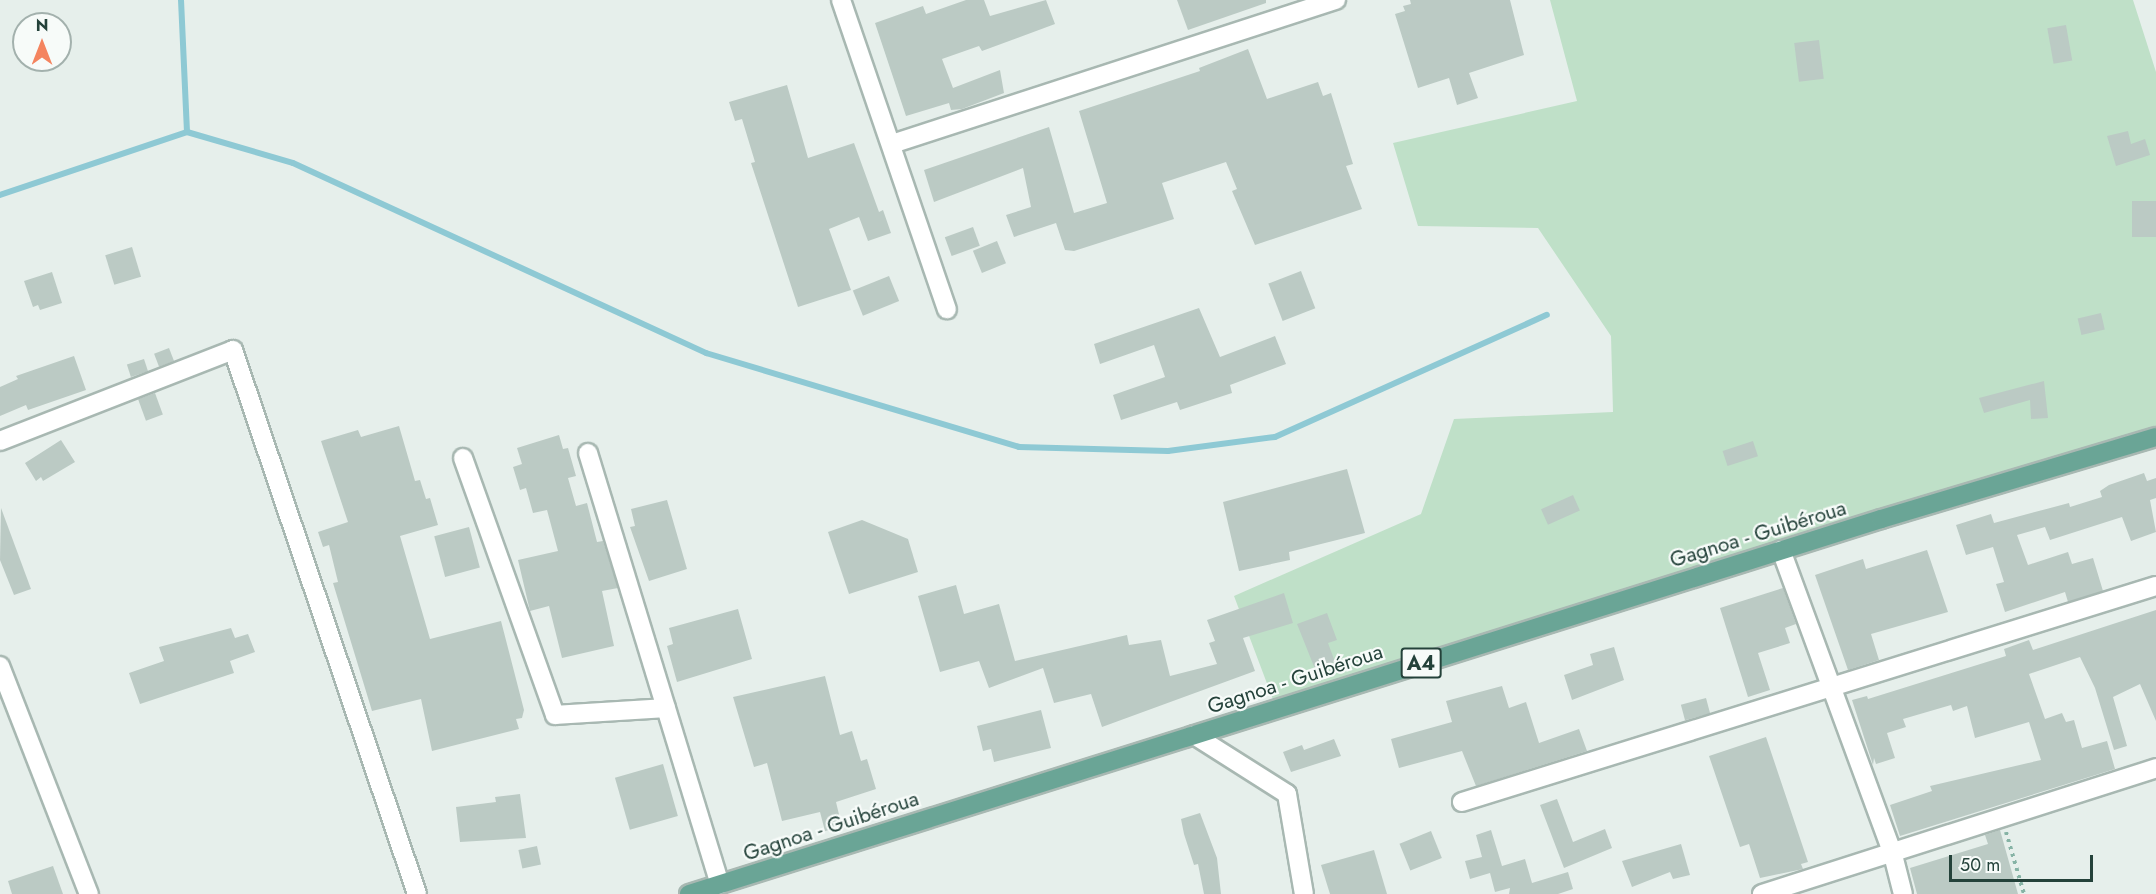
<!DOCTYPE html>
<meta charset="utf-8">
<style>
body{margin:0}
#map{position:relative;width:2156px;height:894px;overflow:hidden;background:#e6efeb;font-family:Jost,sans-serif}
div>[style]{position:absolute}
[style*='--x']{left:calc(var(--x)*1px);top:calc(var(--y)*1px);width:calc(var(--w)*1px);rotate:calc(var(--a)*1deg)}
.green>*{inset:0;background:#bfe0c8}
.stream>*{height:6px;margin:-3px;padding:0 3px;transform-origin:3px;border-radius:3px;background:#8ec9d4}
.building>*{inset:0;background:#bbcac4;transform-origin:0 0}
.path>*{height:4px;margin-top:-2px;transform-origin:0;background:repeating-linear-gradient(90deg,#86b3a5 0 3px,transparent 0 7.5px)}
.roads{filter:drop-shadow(2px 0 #a8b8b2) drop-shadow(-2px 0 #a8b8b2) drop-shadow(0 2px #a8b8b2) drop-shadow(0 -2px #a8b8b2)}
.minor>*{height:18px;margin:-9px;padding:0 9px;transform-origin:9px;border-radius:9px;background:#fff}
.major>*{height:18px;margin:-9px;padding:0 9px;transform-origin:9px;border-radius:9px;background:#6aa596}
span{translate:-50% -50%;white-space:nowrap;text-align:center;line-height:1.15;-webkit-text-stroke:4.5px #f7fbf9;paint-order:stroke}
.shield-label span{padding:2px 4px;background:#f7fbf9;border:2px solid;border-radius:4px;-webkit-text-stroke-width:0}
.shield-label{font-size:20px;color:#24423a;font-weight:700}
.street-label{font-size:21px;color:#24423a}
.north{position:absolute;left:12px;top:12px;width:60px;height:60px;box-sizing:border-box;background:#f7fbf9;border:2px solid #a3b1ad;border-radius:50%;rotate:0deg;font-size:16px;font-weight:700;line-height:24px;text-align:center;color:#24423a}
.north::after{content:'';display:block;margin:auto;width:21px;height:27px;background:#f4845f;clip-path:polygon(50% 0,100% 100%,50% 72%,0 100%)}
.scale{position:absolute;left:1949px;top:855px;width:144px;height:27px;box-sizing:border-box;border:3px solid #24423a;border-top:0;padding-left:8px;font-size:18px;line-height:21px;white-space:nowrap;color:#24423a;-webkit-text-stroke:4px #f7fbf9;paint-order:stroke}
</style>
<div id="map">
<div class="green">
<div style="clip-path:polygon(1550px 0,2133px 0,2156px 72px,2156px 434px,1274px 702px,1234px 596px,1421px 514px,1454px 419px,1613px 412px,1611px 336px,1538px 228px,1418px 226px,1393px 143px,1577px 101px)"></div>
</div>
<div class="stream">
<div style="--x:187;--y:132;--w:110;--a:16.3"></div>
<div style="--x:293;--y:163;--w:455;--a:24.7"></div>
<div style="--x:706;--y:353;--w:327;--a:16.7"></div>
<div style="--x:1019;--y:447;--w:149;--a:1.5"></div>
<div style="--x:1168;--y:451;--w:108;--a:-7.5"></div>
<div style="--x:1275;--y:437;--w:298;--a:-24.2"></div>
<div style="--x:0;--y:195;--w:197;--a:-18.6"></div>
<div style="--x:187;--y:132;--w:132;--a:-92.6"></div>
</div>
<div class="building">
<div style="clip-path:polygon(966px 0,984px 0,990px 16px,1046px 0,1055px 24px,982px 51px,979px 46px,942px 59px,953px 88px,1000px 70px,1004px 93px,962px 109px,951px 110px,949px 103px,906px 116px,875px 23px,923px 6px,926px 14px)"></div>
<div style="clip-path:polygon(1177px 0,1266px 0,1266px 3px,1188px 30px)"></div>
<div style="clip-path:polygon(1410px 0,1510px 0,1524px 55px,1469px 73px,1478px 98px,1457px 105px,1449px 78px,1418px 88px,1395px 14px,1405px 11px,1403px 6px,1411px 4px)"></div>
<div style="left:2066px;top:25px;width:36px;height:19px;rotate:80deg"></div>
<div style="left:1819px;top:40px;width:39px;height:25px;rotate:83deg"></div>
<div style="clip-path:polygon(1248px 49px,1267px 99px,1318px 82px,1323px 96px,1331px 93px,1353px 164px,1346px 166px,1362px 209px,1255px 245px,1232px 191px,1237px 189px,1226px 162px,1162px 183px,1174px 219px,1074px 251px,1065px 250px,1056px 223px,1014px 237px,1006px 215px,1031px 207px,1023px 168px,934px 202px,924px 170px,1049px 127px,1074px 213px,1107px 203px,1079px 111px,1200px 71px,1199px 68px)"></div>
<div style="clip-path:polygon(787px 85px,808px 158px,854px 143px,879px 212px,883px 210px,891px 233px,868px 241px,859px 217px,829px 229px,851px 290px,798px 307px,751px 163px,755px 162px,742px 119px,735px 121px,729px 102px)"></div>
<div style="clip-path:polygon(2128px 131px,2131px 144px,2145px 139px,2150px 155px,2116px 166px,2107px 136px)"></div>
<div style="left:2132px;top:201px;width:24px;height:36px"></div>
<div style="left:973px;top:227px;width:20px;height:30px;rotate:70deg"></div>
<div style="left:997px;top:241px;width:24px;height:26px;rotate:68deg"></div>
<div style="left:132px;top:247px;width:31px;height:28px;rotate:73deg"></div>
<div style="left:1301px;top:271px;width:40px;height:35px;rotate:69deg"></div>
<div style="clip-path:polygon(52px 272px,62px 303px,40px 310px,38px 305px,33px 307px,24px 281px)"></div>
<div style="left:889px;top:276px;width:27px;height:39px;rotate:68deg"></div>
<div style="clip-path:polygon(1199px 308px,1220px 357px,1275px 336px,1286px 364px,1230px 385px,1232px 393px,1180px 410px,1177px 402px,1121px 420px,1113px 395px,1165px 377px,1154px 345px,1100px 364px,1094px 344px)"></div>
<div style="left:2101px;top:313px;width:17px;height:24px;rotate:77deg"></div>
<div style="left:169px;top:348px;width:14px;height:16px;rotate:69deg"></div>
<div style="clip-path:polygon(74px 356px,86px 390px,28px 410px,26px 405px,0 416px,0 387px,18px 379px,16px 376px)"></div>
<div style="left:144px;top:359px;width:13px;height:18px;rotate:72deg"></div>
<div style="clip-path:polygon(2044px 381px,2048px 418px,2031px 419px,2030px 400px,1984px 413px,1979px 398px)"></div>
<div style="left:155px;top:393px;width:23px;height:18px;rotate:70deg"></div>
<div style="clip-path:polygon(399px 426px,415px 481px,420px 480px,426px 499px,430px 498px,438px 525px,400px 536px,430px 639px,501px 621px,524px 710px,522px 718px,516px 719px,519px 729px,432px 751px,421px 699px,372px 711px,333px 583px,338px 582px,329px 545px,323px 547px,318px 532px,348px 522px,321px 441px,358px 430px,361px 437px)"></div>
<div style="clip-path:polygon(559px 435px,563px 449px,568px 448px,576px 476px,568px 478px,576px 506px,587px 503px,597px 542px,603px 541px,618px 588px,602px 591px,614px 646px,562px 658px,549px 606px,530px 611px,518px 560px,558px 551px,547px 510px,533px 513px,526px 488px,520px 490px,513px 467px,522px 464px,517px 448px)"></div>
<div style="clip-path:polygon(61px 440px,75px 462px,43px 481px,41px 477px,36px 481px,25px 463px)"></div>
<div style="left:1753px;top:441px;width:16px;height:32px;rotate:72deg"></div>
<div style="clip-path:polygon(1347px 469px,1365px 533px,1289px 552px,1290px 560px,1239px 571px,1223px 502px)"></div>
<div style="clip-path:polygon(2144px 473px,2147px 481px,2156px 478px,2156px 498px,2150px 500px,2156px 532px,2131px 541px,2122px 517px,2050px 540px,2045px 527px,2017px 535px,2028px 565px,2068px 552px,2072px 564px,2093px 558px,2103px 591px,2068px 602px,2065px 592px,2005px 612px,1996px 584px,2004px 582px,1993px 547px,1966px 555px,1956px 525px,1991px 514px,1994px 523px,2069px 503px,2070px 507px,2102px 497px,2100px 491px,2109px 485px)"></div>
<div style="left:1573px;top:495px;width:17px;height:35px;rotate:66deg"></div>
<div style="clip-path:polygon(667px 500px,687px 569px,649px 581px,630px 527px,635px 526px,631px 509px)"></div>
<div style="clip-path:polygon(1px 508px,31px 589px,14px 595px,0 560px)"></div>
<div style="clip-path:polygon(862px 520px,908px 539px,918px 572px,849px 594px,828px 532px)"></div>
<div style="left:469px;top:527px;width:42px;height:36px;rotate:75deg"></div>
<div style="clip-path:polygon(1927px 550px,1948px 612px,1871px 634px,1879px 660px,1848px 670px,1815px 575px,1863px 559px,1866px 569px)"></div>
<div style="clip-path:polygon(956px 585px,964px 614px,999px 604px,1015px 661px,1127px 635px,1129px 645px,1161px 640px,1170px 676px,1217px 664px,1209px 643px,1215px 641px,1207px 620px,1284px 593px,1293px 623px,1243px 638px,1255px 671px,1102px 727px,1091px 694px,1054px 703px,1043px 668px,989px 688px,979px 661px,940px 672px,918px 596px)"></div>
<div style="clip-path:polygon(1783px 588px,1796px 624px,1785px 628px,1790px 643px,1758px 653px,1770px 690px,1748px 697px,1720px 608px)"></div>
<div style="clip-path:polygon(738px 609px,752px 659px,677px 682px,667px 646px,673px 644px,669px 628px)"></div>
<div style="clip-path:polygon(2156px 610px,2156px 721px,2140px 684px,2113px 697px,2127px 746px,2114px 750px,2095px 688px,2080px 657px,2029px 674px,2045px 719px,2062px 713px,2066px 722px,2074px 720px,2082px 748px,2107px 741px,2115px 769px,1900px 836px,1890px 805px,1932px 791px,1930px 786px,2041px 760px,2029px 722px,1975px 738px,1967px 706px,1953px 711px,1951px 705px,1903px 719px,1906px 727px,1887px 733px,1895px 758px,1876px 764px,1874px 758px,1873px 765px,1852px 700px,1867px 696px,1868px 699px,2006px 656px,2004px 649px,2029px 640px,2033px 650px)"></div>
<div style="clip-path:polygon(1327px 613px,1337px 640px,1328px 643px,1335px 662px,1315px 669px,1297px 624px)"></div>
<div style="clip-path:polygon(231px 628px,235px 638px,248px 634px,255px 652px,230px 661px,234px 673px,140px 704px,129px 673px,164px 661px,159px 647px)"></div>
<div style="clip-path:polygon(1614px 647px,1624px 680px,1572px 700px,1564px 675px,1593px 665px,1590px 654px)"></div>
<div style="clip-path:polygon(825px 676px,840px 735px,852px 731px,861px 761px,867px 759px,876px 789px,836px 802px,842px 827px,825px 831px,820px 812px,782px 821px,767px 763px,754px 767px,733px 697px)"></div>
<div style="clip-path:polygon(1502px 686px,1509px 708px,1526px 702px,1539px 743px,1579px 729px,1587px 751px,1476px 786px,1462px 751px,1399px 768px,1391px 739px,1452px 722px,1446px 701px)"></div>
<div style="left:1706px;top:698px;width:16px;height:26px;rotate:75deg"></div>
<div style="clip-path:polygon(1041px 710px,1051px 748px,994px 762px,991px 749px,983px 751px,977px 726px)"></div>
<div style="clip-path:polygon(1766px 737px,1808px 862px,1801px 864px,1803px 869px,1760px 878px,1749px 844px,1740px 847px,1709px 756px)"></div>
<div style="clip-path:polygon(1334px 739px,1341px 756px,1291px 772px,1283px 752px,1302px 745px,1304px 750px)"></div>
<div style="left:663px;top:764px;width:54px;height:50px;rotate:74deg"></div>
<div style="clip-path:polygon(520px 794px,526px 838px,460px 842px,456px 807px,496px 802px,495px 797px)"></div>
<div style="clip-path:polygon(1557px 799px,1573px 842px,1605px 829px,1612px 848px,1564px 868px,1540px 805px)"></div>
<div style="clip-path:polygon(1200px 813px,1217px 858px,1221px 894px,1204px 894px,1198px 864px,1194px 865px,1184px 834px,1181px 819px)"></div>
<div style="clip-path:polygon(1491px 830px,1502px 866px,1525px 859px,1532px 883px,1568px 872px,1573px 889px,1558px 894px,1509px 894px,1510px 888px,1495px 892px,1490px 873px,1470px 879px,1465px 861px,1482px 857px,1476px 835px)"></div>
<div style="clip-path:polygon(2000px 830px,2018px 894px,1917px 894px,1910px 868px,1988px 844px,1985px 835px)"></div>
<div style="left:1431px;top:831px;width:29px;height:34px;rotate:68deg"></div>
<div style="clip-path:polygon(1681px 844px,1690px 875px,1673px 879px,1670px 872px,1632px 887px,1622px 861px)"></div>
<div style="left:537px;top:846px;width:19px;height:19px;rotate:78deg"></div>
<div style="clip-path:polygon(1374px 850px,1387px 894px,1330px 894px,1321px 865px)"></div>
<div style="clip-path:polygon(53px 866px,63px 894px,12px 894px,8px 881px)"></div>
</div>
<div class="path">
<div style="--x:2006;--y:832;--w:65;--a:73.8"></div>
</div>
<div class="roads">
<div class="minor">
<div style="--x:841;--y:0;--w:327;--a:71.1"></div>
<div style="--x:892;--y:144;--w:467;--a:-18"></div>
<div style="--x:0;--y:441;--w:250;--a:-21.3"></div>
<div style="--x:233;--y:350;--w:574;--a:71.31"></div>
<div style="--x:588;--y:453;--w:451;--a:73"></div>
<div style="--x:463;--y:458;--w:273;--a:70.3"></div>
<div style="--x:555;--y:715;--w:111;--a:-3.6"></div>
<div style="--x:1781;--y:550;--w:321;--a:69.8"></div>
<div style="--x:1892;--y:851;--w:44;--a:75.7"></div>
<div style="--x:0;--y:666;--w:245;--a:68.7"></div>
<div style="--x:1194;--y:735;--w:110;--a:32.4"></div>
<div style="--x:1287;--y:794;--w:101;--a:80.4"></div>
<div style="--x:1462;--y:802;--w:727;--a:-17.29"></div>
<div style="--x:1762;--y:894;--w:414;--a:-17.7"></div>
</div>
<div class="major">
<div style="--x:689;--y:894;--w:1250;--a:-17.46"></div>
<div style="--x:1881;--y:519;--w:287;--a:-16.6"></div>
</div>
</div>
<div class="shield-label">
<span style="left:1421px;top:663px">A4</span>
</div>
<div class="street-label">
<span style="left:1758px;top:534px;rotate:-17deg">Gagnoa - Guibéroua</span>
<span style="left:1295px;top:679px;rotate:-18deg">Gagnoa - Guibéroua</span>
<span style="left:831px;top:826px;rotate:-18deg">Gagnoa - Guibéroua</span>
</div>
<div class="north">N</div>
<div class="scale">50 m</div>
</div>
